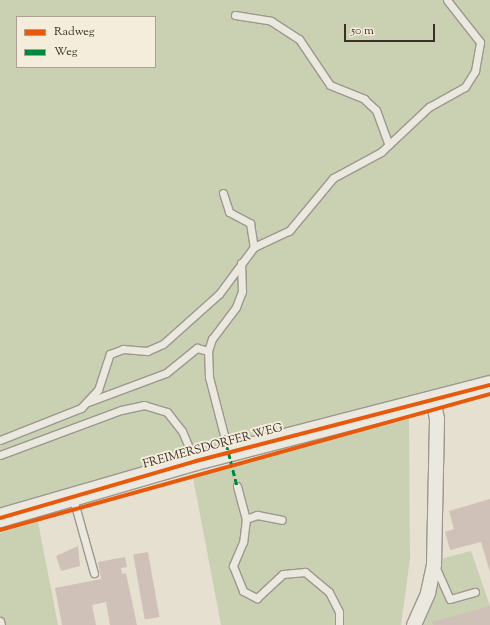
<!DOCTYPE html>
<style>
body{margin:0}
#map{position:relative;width:490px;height:625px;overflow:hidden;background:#e6e0d0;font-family:"Sorts Mill Goudy",serif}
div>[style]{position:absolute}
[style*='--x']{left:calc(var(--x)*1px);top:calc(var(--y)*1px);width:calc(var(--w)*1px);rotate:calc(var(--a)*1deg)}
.green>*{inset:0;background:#cad1b2}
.building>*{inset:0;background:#cfc1b7;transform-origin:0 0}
.roads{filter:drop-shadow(1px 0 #9d978e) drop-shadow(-1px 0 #9d978e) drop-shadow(0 1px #9d978e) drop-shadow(0 -1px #9d978e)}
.service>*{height:7px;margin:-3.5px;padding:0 3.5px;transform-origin:3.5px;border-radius:3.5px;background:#ebe8e0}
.minor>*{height:14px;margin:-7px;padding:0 7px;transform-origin:7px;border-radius:7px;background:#ebe8e0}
.tertiary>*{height:18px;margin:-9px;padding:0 9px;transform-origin:9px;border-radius:9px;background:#ebe8e0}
.quiet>*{height:3px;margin-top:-1.5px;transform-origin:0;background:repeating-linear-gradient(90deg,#00873e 0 6px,transparent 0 9px)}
.cycleway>*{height:4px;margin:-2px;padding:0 2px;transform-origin:2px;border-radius:2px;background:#e8590c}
span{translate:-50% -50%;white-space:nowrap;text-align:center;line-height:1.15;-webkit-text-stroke:4px #f4eddb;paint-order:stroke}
.street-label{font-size:12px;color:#3d2e28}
.legend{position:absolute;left:16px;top:16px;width:140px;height:52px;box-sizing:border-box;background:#f4eddb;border:1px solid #aba193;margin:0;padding:5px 7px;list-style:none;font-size:12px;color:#3d2e28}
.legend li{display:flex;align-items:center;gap:8px;height:20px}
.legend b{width:20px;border:1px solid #aba193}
.scale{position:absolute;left:344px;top:24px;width:91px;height:18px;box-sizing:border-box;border:2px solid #3d2e28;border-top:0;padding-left:5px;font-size:12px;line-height:14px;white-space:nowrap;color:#3d2e28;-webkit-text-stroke:3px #f4eddb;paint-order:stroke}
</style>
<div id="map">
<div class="green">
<div style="clip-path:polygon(evenodd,0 0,490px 0,490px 378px,0 509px,0 0,17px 17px,155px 17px,155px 67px,17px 67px,17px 17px)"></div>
<div style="clip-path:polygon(409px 419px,410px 559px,401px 625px,221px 625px,193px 478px)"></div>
<div style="clip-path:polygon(38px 522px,58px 625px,0 625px,0 533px)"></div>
<div style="clip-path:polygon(471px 551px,490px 606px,490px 625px,421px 625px,436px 585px,440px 559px)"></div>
</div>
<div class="building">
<div style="clip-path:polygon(490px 499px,490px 572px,481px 542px,450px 550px,445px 532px,454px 529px,449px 511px)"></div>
<div style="clip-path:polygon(78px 546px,80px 566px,61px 571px,56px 556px)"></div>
<div style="left:148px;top:552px;width:66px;height:15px;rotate:80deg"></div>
<div style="clip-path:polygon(125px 557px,127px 567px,121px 568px,122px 574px,126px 573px,137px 625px,110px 625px,106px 602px,92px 605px,96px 625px,62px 625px,55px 588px,101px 579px,98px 562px)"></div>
<div style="clip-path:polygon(490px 606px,490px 625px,433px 625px,432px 622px)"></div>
</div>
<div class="roads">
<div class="service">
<div style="--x:235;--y:15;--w:36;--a:9"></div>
<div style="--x:271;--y:21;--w:33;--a:33"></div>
<div style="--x:299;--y:39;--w:55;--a:56"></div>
<div style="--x:330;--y:85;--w:37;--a:22"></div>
<div style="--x:364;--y:99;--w:16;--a:43"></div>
<div style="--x:376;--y:110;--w:37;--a:70"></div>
<div style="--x:223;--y:193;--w:20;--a:72"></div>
<div style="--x:229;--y:212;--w:24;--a:28"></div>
<div style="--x:250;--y:223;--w:24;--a:81"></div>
<div style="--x:88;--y:402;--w:83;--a:-20.4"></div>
<div style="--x:166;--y:373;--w:40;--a:-39"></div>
<div style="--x:197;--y:348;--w:11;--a:15"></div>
<div style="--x:224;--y:435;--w:60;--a:-104.5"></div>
<div style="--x:209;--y:377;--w:26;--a:-92"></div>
<div style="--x:208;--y:351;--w:13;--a:-72"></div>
<div style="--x:212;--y:339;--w:40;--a:-53"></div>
<div style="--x:236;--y:307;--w:17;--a:-69"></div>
<div style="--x:242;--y:291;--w:28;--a:-92"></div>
<div style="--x:0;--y:440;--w:87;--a:-21.6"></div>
<div style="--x:81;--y:408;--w:25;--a:-47"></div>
<div style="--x:98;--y:390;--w:38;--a:-72"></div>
<div style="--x:110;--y:354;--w:14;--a:-21"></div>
<div style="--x:123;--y:349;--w:24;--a:5"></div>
<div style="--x:147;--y:351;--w:17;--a:-24"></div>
<div style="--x:163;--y:344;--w:75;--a:-41.8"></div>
<div style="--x:219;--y:294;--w:59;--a:-53.3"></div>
<div style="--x:254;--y:247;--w:38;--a:-25"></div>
<div style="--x:289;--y:231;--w:69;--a:-50.3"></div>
<div style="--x:333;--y:178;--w:55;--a:-28.4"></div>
<div style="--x:381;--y:152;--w:66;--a:-43.2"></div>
<div style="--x:429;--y:107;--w:41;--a:-29.1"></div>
<div style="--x:465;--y:87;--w:19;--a:-58"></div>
<div style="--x:475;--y:71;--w:29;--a:-80"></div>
<div style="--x:480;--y:42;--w:53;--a:-128.2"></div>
<div style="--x:0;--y:455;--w:129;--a:-20.4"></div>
<div style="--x:121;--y:410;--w:24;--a:-12"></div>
<div style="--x:144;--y:405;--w:24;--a:17"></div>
<div style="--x:167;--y:412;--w:24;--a:52"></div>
<div style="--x:182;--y:431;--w:33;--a:67"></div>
<div style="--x:237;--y:486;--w:34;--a:75"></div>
<div style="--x:246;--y:519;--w:23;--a:97"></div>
<div style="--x:243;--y:542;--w:26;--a:113"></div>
<div style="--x:233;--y:566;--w:27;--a:68"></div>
<div style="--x:243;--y:591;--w:16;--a:27"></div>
<div style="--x:257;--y:598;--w:35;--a:-43"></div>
<div style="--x:283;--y:574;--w:22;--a:-5"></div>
<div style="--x:305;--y:572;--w:31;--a:40"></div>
<div style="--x:329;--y:592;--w:22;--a:63"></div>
<div style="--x:339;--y:612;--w:13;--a:90"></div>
<div style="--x:73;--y:498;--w:78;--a:74.4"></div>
<div style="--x:246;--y:519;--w:12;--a:-20"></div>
<div style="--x:257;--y:515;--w:25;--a:11"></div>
<div style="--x:435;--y:566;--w:36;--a:66"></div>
<div style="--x:450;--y:599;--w:26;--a:-16"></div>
<div style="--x:0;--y:621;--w:4;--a:76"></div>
</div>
<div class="minor">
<div style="--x:414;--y:625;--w:35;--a:-66"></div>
<div style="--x:428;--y:593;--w:30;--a:-78"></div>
<div style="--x:434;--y:564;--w:145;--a:-88.8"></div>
<div style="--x:437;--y:419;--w:20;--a:-101"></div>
</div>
<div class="tertiary">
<div style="--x:0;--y:518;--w:204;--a:-16.2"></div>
<div style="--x:196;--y:461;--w:304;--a:-14.5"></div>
</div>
</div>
<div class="quiet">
<div style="--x:224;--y:435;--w:53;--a:75.7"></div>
</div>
<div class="cycleway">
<div style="--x:0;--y:518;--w:204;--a:-16.2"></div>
<div style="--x:196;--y:461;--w:304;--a:-14.5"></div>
<div style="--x:0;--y:530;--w:509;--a:-15.51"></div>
</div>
<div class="street-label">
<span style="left:213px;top:447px;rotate:-15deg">FREIMERSDORFER WEG</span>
</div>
<ul class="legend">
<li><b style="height:5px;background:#e8590c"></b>Radweg</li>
<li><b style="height:5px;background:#00873e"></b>Weg</li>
</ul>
<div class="scale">50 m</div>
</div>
